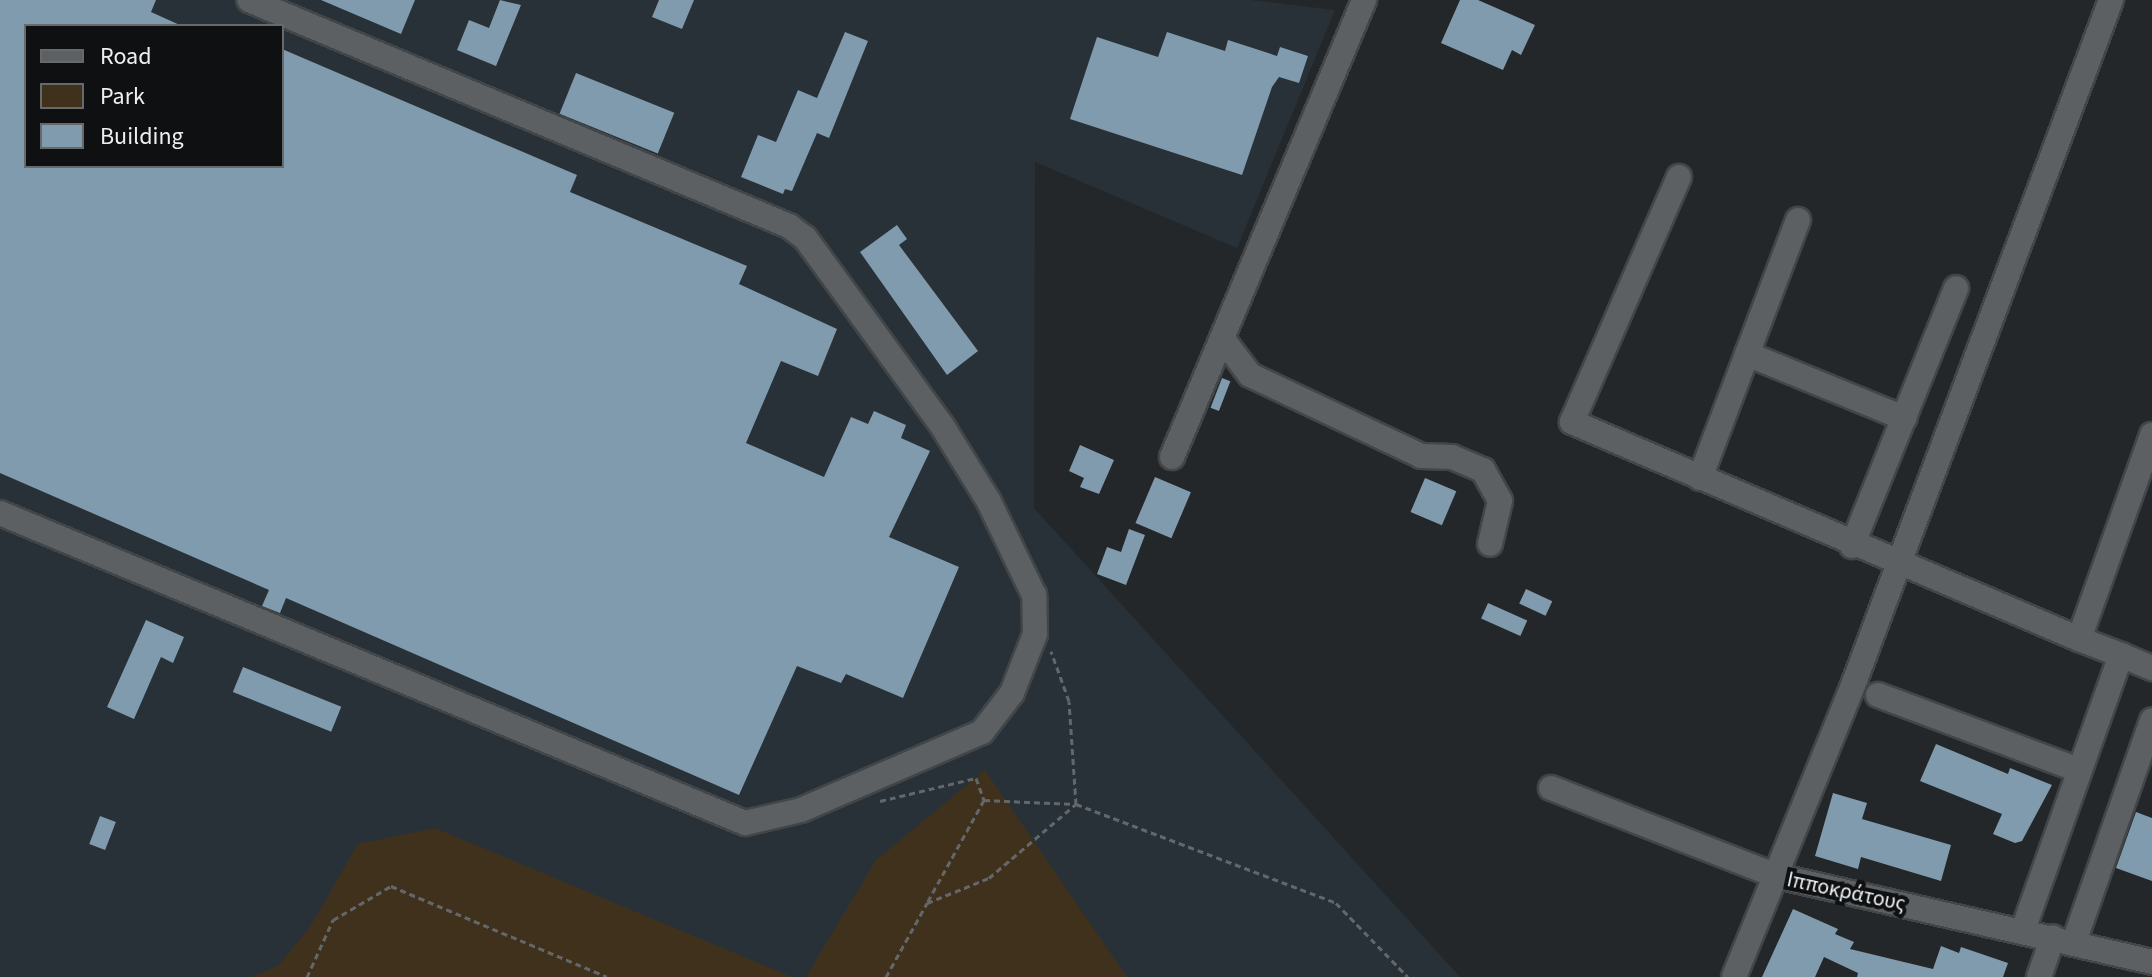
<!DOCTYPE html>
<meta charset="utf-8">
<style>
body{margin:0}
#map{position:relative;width:2152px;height:977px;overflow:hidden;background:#23272a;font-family:"Source Sans 3",sans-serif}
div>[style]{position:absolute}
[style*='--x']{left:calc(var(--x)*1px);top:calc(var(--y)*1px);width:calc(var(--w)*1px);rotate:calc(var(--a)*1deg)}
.built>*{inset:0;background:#283138}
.green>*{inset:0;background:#40311c}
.building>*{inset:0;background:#809bad;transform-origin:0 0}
.path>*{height:3px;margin-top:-1.5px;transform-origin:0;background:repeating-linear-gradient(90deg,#636769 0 6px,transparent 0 10px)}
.roads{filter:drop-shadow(2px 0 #424648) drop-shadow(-2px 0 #424648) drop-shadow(0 2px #424648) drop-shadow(0 -2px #424648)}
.minor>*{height:24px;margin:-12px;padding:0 12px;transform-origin:12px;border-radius:12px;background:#5c6063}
span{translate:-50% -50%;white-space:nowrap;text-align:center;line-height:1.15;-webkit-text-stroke:8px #0e1011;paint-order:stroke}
.street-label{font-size:22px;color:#eceff1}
.legend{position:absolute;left:24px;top:24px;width:260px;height:144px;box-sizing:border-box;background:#0e1011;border:2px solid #67696b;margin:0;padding:10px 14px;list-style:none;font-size:24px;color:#eceff1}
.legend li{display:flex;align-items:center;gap:16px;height:40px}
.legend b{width:40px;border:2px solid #67696b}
</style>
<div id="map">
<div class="built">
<div style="clip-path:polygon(evenodd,0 0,1250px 0,1335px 10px,1237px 248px,1035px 162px,1034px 508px,1460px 977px,0 977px,0 0,26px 26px,282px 26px,282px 166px,26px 166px,26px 26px)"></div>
</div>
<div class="green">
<div style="clip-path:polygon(985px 770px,1127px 977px,806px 977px,876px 860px)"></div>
<div style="clip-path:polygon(435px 828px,792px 977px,251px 977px,278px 966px,310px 927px,358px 844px)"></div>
</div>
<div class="building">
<div style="clip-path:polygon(0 0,156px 0,151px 12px,182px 26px,26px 26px,26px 166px,282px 166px,282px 49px,577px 175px,570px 192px,747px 266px,739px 284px,837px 329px,818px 376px,781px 361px,746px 443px,824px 477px,851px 417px,868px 424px,874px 411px,906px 425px,901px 438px,930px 451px,889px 537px,959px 567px,903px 698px,846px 674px,841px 683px,797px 666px,739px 795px,286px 598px,280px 613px,262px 606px,269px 590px,0 473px)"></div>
<div style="clip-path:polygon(321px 0,415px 0,401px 34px)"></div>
<div style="clip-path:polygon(500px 0,521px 5px,496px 66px,457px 50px,469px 20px,489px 28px)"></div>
<div style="clip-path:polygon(659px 0,694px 0,682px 29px,652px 17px)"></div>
<div style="clip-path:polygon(1460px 0,1478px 0,1535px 25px,1521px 55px,1512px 50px,1503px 70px,1441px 43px)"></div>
<div style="clip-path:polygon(845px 32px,868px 41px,829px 138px,817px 133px,792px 191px,785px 189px,783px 194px,741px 177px,758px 135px,776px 142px,798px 90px,817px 98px)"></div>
<div style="clip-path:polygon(1167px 32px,1225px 51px,1228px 40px,1277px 56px,1280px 47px,1308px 56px,1299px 83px,1279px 77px,1272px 87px,1242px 175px,1070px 119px,1097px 37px,1158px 57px)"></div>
<div style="left:576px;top:73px;width:106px;height:44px;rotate:22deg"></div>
<div style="clip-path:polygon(897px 225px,907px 239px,899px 245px,978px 351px,947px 375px,860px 252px)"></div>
<div style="left:1222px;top:378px;width:9px;height:32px;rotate:21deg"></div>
<div style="clip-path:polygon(1080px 445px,1114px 460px,1099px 494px,1080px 487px,1084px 478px,1069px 471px)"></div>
<div style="left:1155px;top:477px;width:39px;height:50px;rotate:23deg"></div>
<div style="left:1425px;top:478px;width:34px;height:37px;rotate:23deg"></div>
<div style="clip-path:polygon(1129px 529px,1145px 535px,1126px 585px,1097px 574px,1107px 547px,1121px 552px)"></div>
<div style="left:1526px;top:589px;width:29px;height:16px;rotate:25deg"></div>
<div style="left:1488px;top:603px;width:43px;height:17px;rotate:24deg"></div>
<div style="clip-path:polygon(146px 620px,184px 637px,173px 663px,161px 657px,134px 719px,107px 707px)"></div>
<div style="left:243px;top:667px;width:106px;height:27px;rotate:22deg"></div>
<div style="clip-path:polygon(1936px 744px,2008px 774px,2010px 768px,2052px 785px,2022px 841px,2015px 843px,1993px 834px,2002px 814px,1920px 781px)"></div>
<div style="clip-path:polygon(1833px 793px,1867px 803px,1862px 819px,1951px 845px,1941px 881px,1861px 857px,1858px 869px,1815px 856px)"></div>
<div style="clip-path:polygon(2136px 812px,2152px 818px,2152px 881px,2116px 868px)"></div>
<div style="left:100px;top:816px;width:17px;height:30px;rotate:21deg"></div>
<div style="clip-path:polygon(1793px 909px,1838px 929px,1835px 934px,1854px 942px,1850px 949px,1933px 969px,1941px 946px,1959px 953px,1961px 947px,2008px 963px,2003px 977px,1857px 977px,1858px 973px,1824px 957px,1815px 977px,1762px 977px)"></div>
</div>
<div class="path">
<div style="--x:984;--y:800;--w:92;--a:2.5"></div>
<div style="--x:1076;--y:804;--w:103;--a:-93.9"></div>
<div style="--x:1069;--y:701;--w:53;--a:-109.8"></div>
<div style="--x:880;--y:801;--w:99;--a:-13.5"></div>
<div style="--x:976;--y:778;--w:23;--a:70"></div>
<div style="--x:984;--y:800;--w:118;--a:119"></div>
<div style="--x:307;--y:977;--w:63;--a:-65.5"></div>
<div style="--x:333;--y:920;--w:67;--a:-30.4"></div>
<div style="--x:391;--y:886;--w:234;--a:22.8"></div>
<div style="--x:886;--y:977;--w:85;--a:-61"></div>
<div style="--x:927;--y:903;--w:67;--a:-22"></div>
<div style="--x:989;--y:878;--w:114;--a:-40.4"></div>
<div style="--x:1076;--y:804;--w:278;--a:20.8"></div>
<div style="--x:1336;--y:903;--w:103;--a:45.8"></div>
</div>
<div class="roads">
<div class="minor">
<div style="--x:1679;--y:177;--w:267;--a:113.6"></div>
<div style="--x:1572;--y:422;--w:551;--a:23.17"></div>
<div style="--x:1222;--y:338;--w:46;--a:52.9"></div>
<div style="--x:1250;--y:375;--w:189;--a:25.3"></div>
<div style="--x:1421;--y:456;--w:31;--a:2"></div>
<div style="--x:1452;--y:457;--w:34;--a:23"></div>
<div style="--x:1483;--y:470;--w:35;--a:61"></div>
<div style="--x:1500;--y:501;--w:44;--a:103.1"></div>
<div style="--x:1747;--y:354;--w:170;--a:22.2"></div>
<div style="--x:1172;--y:457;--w:496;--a:-67.2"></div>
<div style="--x:1700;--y:478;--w:276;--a:-69.2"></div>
<div style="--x:0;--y:513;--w:807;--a:22.59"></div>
<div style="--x:745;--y:823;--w:57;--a:-13.1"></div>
<div style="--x:801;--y:810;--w:197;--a:-23.3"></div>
<div style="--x:982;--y:732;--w:49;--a:-52.4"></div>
<div style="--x:1012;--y:693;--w:63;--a:-68.7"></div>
<div style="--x:1035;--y:634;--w:39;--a:-91"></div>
<div style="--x:1034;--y:595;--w:106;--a:-115.8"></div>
<div style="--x:988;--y:500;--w:86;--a:-121.7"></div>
<div style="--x:943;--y:427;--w:234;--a:-126.1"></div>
<div style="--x:805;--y:238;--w:20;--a:-143"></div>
<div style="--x:789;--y:226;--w:585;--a:-157.29"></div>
<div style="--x:1852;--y:546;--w:278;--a:-68"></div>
<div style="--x:2121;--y:655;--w:34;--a:23"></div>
<div style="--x:1878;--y:695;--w:215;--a:20.5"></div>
<div style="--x:1551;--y:788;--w:243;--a:21.3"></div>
<div style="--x:1777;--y:876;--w:385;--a:12.9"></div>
<div style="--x:2023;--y:930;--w:292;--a:-70.4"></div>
<div style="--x:2121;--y:655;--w:45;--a:-159.1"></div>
<div style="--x:2079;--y:639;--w:217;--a:-70.3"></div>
<div style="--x:2074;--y:942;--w:235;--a:-70.6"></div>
<div style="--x:1734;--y:977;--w:312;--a:-67.8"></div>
<div style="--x:1852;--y:688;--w:735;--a:-69.37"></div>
<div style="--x:2039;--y:977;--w:42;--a:-70.7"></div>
</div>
</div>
<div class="street-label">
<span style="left:1846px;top:892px;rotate:12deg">Ιπποκράτους</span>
</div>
<ul class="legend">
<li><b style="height:10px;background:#5c6063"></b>Road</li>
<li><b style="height:22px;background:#40311c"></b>Park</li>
<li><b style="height:22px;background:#809bad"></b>Building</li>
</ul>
</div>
